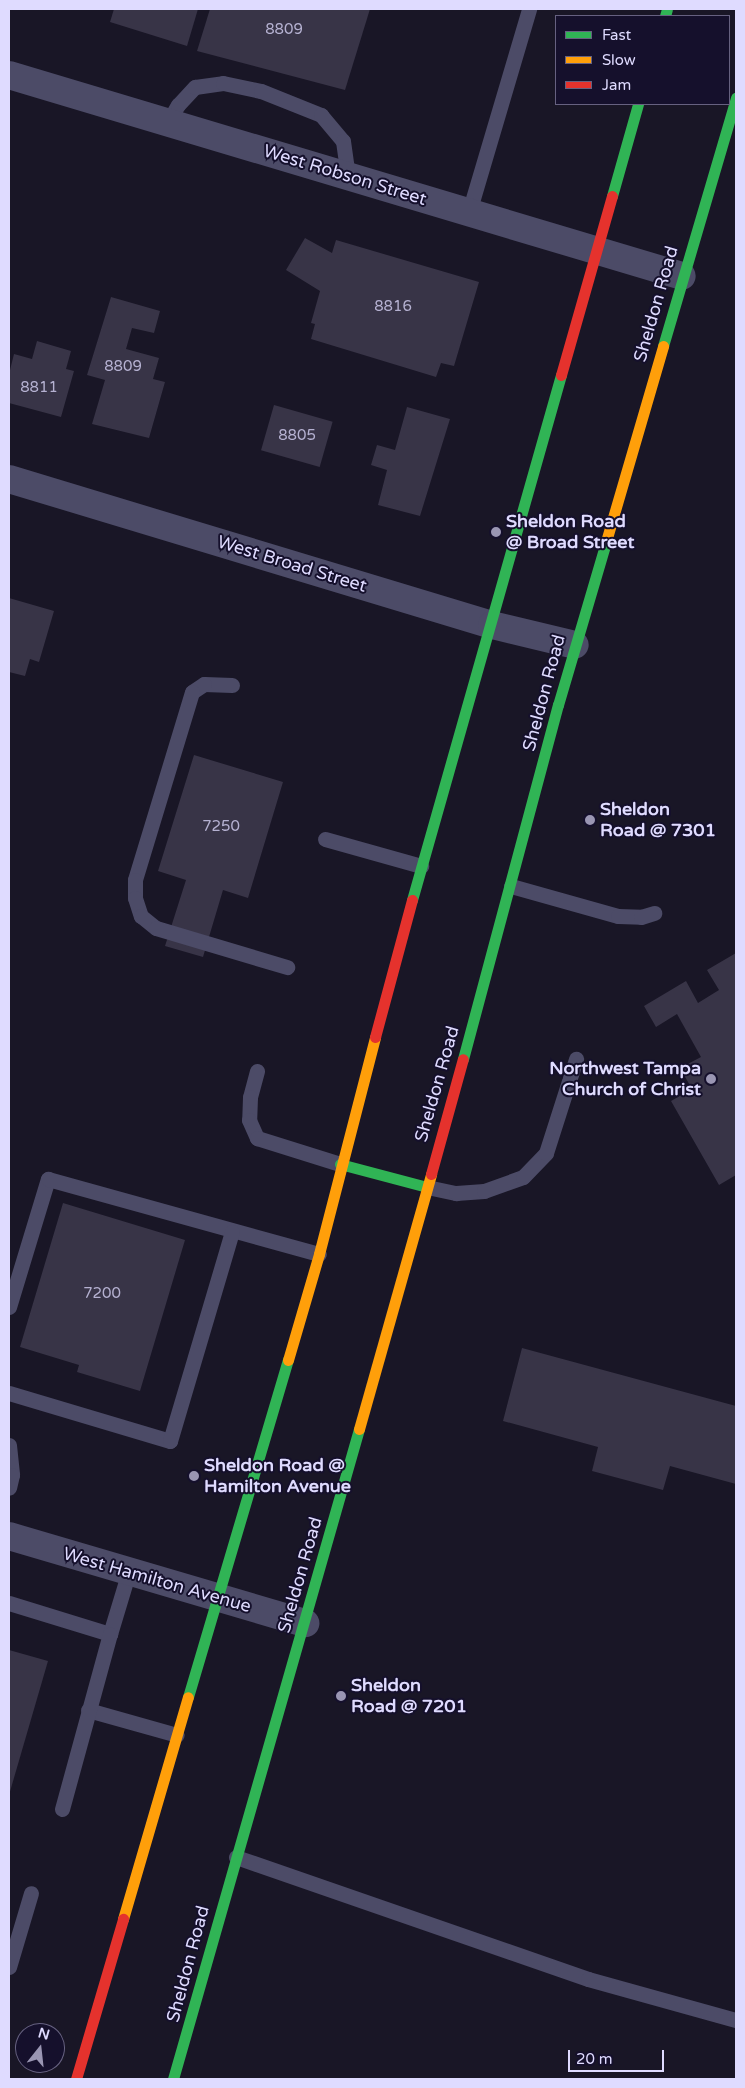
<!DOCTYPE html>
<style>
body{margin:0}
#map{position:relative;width:745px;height:2088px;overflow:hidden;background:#191626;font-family:"Varela Round",sans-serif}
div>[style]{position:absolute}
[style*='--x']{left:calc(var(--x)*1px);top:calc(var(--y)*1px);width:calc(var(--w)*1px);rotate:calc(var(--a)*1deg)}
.building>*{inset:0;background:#383447;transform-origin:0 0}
.lane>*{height:15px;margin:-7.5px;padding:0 7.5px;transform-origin:7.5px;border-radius:7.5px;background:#4c4b67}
.street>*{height:28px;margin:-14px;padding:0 14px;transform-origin:14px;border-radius:14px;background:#4c4b67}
.fast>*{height:11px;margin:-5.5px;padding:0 5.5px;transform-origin:5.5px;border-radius:5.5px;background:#30b455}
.slow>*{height:11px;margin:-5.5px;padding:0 5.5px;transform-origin:5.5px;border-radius:5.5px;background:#ff9f0a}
.jam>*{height:11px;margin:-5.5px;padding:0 5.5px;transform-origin:5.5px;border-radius:5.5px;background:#e5322d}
.dots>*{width:14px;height:14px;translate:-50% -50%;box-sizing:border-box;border:2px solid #15102c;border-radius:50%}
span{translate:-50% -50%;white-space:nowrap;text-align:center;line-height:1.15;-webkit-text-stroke:4px #15102c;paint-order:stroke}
.number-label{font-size:15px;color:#b5b1d1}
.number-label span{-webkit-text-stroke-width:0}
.street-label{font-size:18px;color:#dfdbff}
.poi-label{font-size:18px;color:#dfdbff;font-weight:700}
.left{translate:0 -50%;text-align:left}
.right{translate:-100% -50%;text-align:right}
.frame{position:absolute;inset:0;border:10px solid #dfdbff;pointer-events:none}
.legend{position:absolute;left:555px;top:15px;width:175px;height:90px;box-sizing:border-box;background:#15102c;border:1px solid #666180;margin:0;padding:6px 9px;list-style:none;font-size:15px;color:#dfdbff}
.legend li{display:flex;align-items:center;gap:10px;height:25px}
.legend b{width:25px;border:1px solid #666180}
.north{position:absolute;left:15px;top:2023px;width:50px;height:50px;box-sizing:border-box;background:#15102c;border:1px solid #666180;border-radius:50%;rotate:16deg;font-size:14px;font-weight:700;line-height:20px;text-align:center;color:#dfdbff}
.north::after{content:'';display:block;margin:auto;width:18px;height:22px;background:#9a96b3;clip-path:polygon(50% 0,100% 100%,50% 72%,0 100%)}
.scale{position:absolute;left:568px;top:2050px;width:96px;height:22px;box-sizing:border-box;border:2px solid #dfdbff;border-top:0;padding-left:6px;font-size:15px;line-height:18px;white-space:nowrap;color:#dfdbff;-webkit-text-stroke:4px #15102c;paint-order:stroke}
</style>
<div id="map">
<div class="building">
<div style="clip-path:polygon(114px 9px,198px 9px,187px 46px,110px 22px)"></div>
<div style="clip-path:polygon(210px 9px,370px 9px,345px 90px,197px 51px)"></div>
<div style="clip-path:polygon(305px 238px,332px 253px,336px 240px,479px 282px,454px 366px,441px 363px,436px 377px,311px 339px,315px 324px,311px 323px,320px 291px,286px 270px)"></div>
<div style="clip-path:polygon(111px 297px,160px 311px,154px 333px,132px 328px,126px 349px,159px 358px,153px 379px,165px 382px,149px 438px,92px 424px,105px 380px,87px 375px)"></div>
<div style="clip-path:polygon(37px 341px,71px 351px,66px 369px,74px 371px,61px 417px,9px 403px,9px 374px,14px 354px,32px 359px)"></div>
<div style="left:274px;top:405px;width:61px;height:47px;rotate:16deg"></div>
<div style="clip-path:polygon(407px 407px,450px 419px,420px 516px,378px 505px,387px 470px,371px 465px,377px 445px,395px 450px)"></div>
<div style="clip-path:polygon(9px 598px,54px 611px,39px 662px,30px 659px,25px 676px,9px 672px)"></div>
<div style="clip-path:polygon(194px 755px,283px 782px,248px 898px,223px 890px,203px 957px,165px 946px,186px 880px,158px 871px)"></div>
<div style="clip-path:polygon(736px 953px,736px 1175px,719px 1185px,671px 1101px,692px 1089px,680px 1068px,701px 1057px,677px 1014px,656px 1027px,644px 1006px,686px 981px,698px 1003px,719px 990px,707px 970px)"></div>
<div style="clip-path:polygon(63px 1203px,185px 1240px,140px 1391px,77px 1372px,79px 1365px,20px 1347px)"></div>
<div style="clip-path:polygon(522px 1348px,736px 1406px,736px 1484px,670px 1466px,663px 1490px,592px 1471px,598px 1447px,503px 1421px)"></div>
<div style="clip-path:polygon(9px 1650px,48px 1661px,9px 1795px)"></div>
</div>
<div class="lane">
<div style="--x:168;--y:122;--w:20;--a:-60"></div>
<div style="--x:178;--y:105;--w:25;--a:-47"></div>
<div style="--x:195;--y:87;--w:28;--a:-8"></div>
<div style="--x:223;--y:83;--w:39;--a:12"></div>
<div style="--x:261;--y:91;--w:65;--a:21.8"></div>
<div style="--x:321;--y:115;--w:34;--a:50"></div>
<div style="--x:343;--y:141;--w:35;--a:82"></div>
<div style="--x:469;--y:212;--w:212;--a:-73.5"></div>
<div style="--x:232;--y:685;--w:28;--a:-178"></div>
<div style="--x:204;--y:684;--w:14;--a:146"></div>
<div style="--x:192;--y:692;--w:196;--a:106.9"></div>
<div style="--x:135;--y:880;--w:18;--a:90"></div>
<div style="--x:135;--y:898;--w:19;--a:72"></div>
<div style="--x:141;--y:916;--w:19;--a:39"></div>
<div style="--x:156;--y:928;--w:137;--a:16.6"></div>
<div style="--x:325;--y:839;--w:100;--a:15.7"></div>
<div style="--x:511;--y:886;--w:111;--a:15.7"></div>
<div style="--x:618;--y:916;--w:23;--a:2"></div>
<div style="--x:641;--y:917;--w:14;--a:-17"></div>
<div style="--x:257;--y:1071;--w:27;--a:105"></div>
<div style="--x:250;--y:1097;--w:23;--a:92"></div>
<div style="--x:249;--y:1120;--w:20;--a:66"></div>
<div style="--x:257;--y:1138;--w:87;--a:17.4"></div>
<div style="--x:427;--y:1187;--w:30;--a:12"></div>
<div style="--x:456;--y:1193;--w:28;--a:-4"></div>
<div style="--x:484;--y:1191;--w:41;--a:-19.7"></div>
<div style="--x:523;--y:1177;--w:33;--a:-46"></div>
<div style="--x:546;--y:1153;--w:99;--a:-72.3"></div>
<div style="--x:9;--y:1307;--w:134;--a:-73.1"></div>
<div style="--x:48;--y:1179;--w:281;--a:15.5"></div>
<div style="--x:9;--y:1393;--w:168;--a:16.6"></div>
<div style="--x:170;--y:1441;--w:218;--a:-73.5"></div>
<div style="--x:9;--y:1445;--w:30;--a:84"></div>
<div style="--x:12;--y:1475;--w:13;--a:103"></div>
<div style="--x:9;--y:1603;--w:106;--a:17.1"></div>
<div style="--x:110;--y:1634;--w:66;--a:-73.2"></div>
<div style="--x:88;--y:1710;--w:92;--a:15.7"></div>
<div style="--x:62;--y:1809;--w:181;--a:-74.7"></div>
<div style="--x:236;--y:1857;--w:373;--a:19.1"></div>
<div style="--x:588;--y:1979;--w:154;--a:15.5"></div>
<div style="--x:9;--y:1967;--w:77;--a:-73.4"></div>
</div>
<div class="street">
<div style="--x:9;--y:75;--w:702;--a:16.63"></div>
<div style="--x:9;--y:479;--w:505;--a:16.82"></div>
<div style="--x:492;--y:625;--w:85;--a:13.5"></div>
<div style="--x:9;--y:1536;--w:309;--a:16.4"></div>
</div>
<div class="fast">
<div style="--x:665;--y:16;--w:7;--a:-74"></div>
<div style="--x:612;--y:196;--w:96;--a:-74.2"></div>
<div style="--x:663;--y:346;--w:259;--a:-73.6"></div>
<div style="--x:412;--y:900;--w:546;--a:-74.16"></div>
<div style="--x:463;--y:1059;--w:367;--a:-75"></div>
<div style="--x:558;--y:705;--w:174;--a:-73.6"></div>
<div style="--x:340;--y:1164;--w:90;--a:14.8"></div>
<div style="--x:188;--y:1697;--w:352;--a:-73.5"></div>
<div style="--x:173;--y:2079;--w:676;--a:-74.03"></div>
</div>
<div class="slow">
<div style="--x:607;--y:538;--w:200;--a:-73.7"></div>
<div style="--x:288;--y:1360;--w:110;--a:-73.7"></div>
<div style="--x:319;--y:1254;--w:224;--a:-75.5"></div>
<div style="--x:359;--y:1429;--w:265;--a:-74.2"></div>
<div style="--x:123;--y:1919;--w:231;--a:-73.7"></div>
</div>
<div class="jam">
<div style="--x:561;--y:375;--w:186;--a:-74.1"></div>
<div style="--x:375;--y:1037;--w:142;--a:-74.9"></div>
<div style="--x:431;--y:1174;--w:119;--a:-74.5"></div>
<div style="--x:76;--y:2079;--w:167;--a:-73.6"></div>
</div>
<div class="dots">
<div style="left:496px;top:532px;background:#9a96b3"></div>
<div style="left:590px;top:820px;background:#9a96b3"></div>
<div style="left:711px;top:1079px;background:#9a96b3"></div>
<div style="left:194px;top:1476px;background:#9a96b3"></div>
<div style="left:341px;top:1696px;background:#9a96b3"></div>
</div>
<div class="number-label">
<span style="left:284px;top:30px">8809</span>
<span style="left:393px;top:307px">8816</span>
<span style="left:123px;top:367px">8809</span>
<span style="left:39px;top:388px">8811</span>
<span style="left:297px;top:436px">8805</span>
<span style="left:221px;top:827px">7250</span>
<span style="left:102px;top:1294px">7200</span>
</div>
<div class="street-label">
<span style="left:345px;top:175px;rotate:17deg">West Robson Street</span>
<span style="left:656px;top:304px;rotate:-74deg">Sheldon Road</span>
<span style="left:292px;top:564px;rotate:17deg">West Broad Street</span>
<span style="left:544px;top:693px;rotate:-75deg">Sheldon Road</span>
<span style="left:437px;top:1084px;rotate:-74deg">Sheldon Road</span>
<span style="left:300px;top:1575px;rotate:-74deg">Sheldon Road</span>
<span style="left:157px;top:1580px;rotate:16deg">West Hamilton Avenue</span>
<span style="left:188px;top:1964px;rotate:-75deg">Sheldon Road</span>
</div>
<div class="poi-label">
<span class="left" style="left:506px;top:532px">Sheldon Road<br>@ Broad Street</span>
<span class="left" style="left:600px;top:820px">Sheldon<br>Road @ 7301</span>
<span class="right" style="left:701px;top:1079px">Northwest Tampa<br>Church of Christ</span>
<span class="left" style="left:204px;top:1476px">Sheldon Road @<br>Hamilton Avenue</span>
<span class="left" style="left:351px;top:1696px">Sheldon<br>Road @ 7201</span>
</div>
<div class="frame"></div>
<ul class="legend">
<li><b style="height:6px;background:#30b455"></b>Fast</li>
<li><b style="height:6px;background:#ff9f0a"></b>Slow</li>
<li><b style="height:6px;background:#e5322d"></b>Jam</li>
</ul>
<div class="north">N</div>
<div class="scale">20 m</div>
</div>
